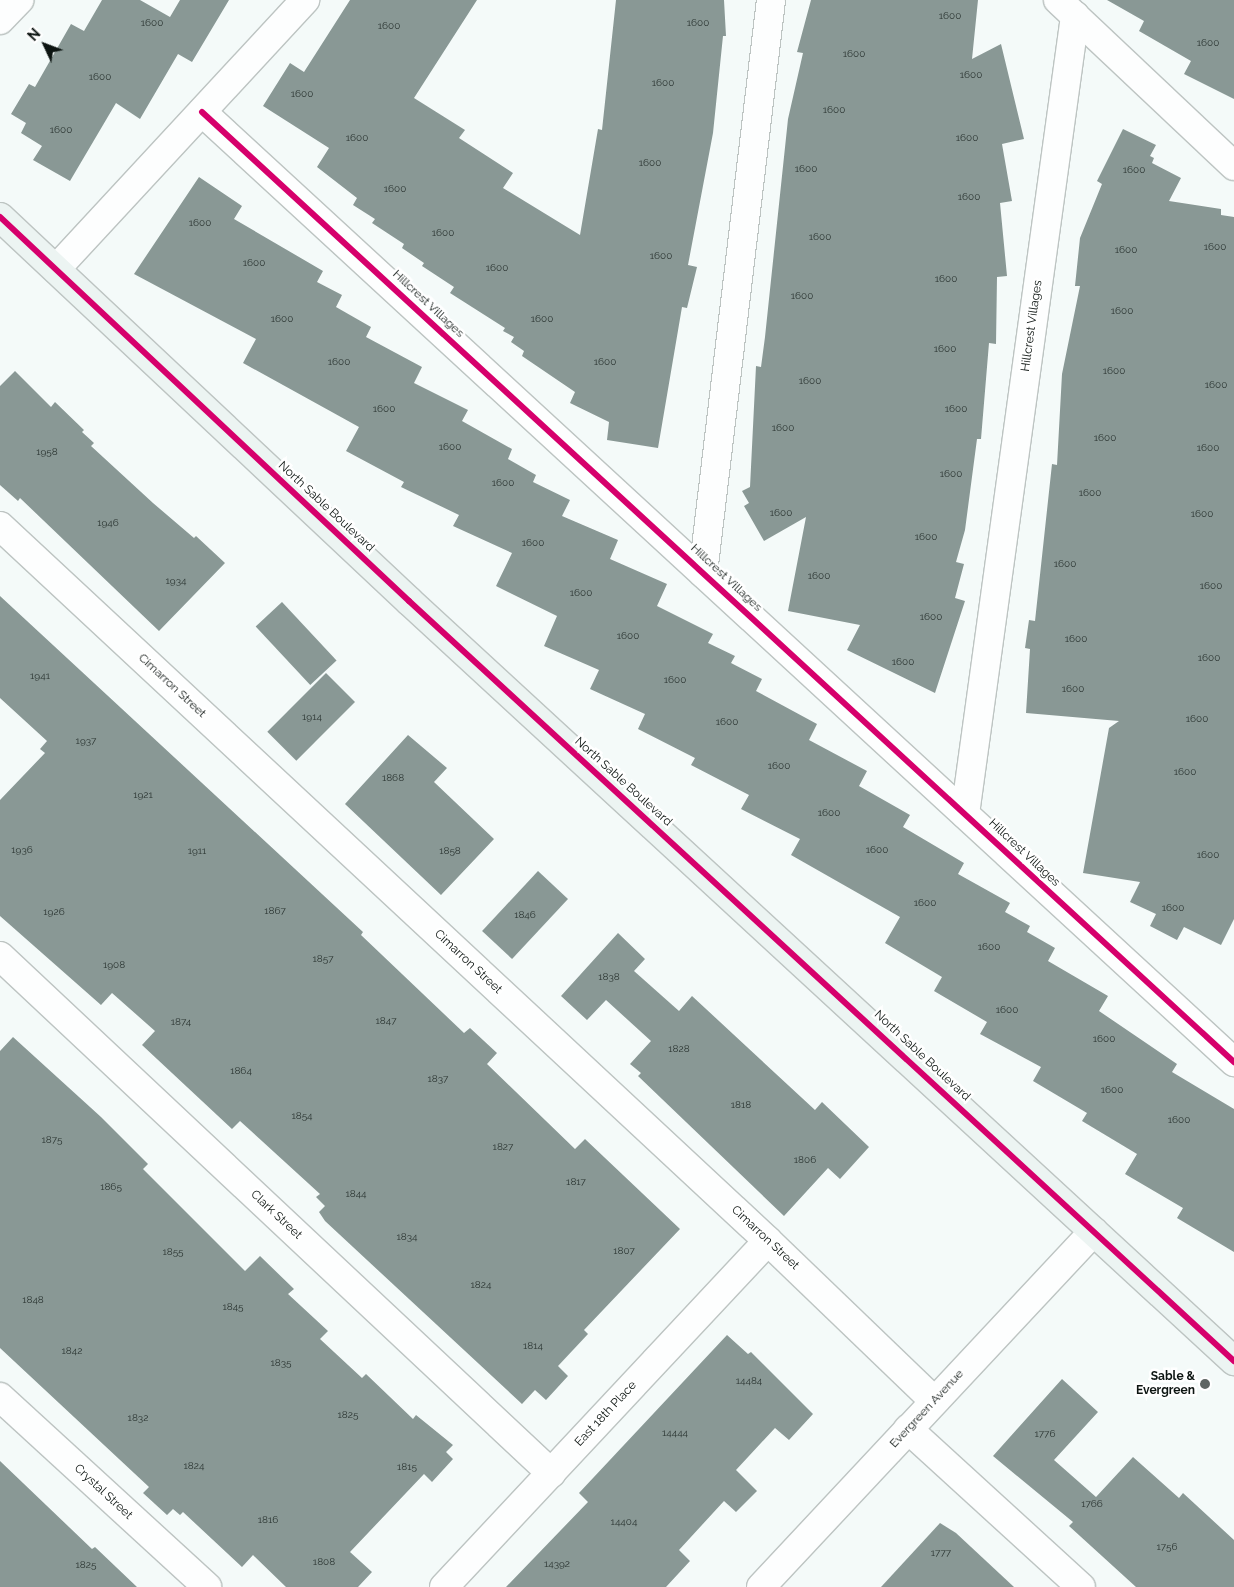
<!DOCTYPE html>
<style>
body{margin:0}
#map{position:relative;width:1234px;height:1587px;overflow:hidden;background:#f4faf9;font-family:Raleway,sans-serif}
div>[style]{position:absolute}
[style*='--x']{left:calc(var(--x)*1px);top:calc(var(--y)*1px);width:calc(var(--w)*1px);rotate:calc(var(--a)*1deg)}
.building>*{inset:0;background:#899895;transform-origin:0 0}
.roads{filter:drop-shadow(1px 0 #bdc4c2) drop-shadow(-1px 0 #bdc4c2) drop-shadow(0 1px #bdc4c2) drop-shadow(0 -1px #bdc4c2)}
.street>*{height:28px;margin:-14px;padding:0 14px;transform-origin:14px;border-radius:14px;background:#fdfefe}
.secondary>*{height:28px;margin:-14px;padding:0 14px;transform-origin:14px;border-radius:14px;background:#ecf4f2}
.cycleway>*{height:6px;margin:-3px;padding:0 3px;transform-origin:3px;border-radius:3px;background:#d6006c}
.dots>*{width:14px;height:14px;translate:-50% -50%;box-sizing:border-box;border:2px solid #fff;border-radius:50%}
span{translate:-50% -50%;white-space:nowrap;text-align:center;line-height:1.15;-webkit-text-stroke:5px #fff;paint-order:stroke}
.number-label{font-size:10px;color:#2c3633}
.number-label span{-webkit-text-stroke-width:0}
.street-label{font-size:12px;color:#0d1512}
.poi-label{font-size:12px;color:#0d1512;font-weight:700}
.right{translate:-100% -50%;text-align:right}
.north{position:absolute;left:20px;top:20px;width:50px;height:50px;-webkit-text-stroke:4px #fff;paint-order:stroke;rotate:313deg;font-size:14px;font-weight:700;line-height:20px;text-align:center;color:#0d1512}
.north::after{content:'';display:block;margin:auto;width:18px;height:22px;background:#0d1512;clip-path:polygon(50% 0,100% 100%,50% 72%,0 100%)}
</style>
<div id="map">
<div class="building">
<div style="clip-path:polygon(102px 0,140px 0,170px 17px,180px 0,229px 0,192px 62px,178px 54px,140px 119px,116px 103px,70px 181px,33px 160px,42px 146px,21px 133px,26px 123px,11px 114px,29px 84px,35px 87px,71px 24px,84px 31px)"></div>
<div style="clip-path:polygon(350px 0,477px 0,414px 98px,465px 130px,459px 138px,513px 173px,503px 188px,580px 235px,598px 129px,602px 130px,616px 0,724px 0,726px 36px,723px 36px,713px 133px,688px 265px,697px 267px,687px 308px,682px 307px,658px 448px,607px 440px,609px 422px,570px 403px,575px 392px,522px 356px,524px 351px,511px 342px,514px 337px,503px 331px,505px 328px,450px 293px,454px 287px,422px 266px,424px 263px,402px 248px,404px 244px,372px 223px,375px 219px,353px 205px,357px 198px,317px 167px,329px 148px,263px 106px,290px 63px,304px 72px)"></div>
<div style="clip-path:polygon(811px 0,978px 0,972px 59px,1001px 44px,1024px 139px,1002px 144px,1012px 201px,1000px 203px,1007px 276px,997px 277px,996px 344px,989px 343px,981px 439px,977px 439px,965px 530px,956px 562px,964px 564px,955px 598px,965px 601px,935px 693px,847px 650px,860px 625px,788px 611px,806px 517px,764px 541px,744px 506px,749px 503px,742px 491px,750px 487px,756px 366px,761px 367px,765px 337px,788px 119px,803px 53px,797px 52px)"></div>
<div style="clip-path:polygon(1107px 0,1234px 0,1234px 99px,1184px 74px,1191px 61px,1139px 31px,1144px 21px)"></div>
<div style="clip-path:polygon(1123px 129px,1156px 145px,1150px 156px,1154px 158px,1152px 163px,1181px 178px,1169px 201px,1221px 209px,1221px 215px,1234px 217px,1234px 919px,1221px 945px,1184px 927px,1177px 940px,1150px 926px,1156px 914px,1130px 902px,1140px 882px,1083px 873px,1109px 728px,1119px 721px,1026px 713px,1030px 649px,1025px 648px,1029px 620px,1035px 621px,1052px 464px,1057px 465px,1062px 374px,1080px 286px,1075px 286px,1080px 238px,1102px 184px,1097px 181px)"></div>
<div style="clip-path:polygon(199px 177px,242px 206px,234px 219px,323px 271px,317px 282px,342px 295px,336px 307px,371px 327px,366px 337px,422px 367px,414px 383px,468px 410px,462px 421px,512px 449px,508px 459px,536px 475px,533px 482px,570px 500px,562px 516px,618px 540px,610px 559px,667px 584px,657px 606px,713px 634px,708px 643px,735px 656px,731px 663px,762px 679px,756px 691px,817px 724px,809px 740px,867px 771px,859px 786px,910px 815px,903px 827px,964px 863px,958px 874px,1010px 903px,1005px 912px,1030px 926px,1027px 932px,1055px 948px,1048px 961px,1108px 996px,1099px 1011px,1177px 1064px,1172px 1072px,1234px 1109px,1234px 1252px,1177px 1218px,1183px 1208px,1125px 1174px,1137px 1154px,1082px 1121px,1087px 1113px,1033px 1081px,1041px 1067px,980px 1034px,987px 1022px,934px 991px,942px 977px,885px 943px,900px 917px,791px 855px,800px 839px,741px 809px,749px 795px,691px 765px,695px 758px,638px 729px,645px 714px,590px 689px,599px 670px,544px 646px,557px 616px,496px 586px,512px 553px,453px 526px,459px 515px,401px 487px,404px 482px,346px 451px,359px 427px,243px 363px,256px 339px,134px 274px)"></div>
<div style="clip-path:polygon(15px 371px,51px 407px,55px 402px,84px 430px,82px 432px,94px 443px,91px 446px,153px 503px,194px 538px,196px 536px,225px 563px,159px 631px,20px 498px,18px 501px,0 485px,0 386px)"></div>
<div style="clip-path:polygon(0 596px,363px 932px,361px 935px,464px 1033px,470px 1028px,497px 1053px,487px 1064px,575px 1149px,585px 1139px,680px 1229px,584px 1330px,588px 1334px,558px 1366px,568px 1376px,546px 1400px,535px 1390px,522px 1404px,325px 1221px,319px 1212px,325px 1206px,316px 1197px,320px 1194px,240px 1121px,232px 1129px,142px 1045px,155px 1031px,112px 993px,101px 1005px,0 916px,0 800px,45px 753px,40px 749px,47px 741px,0 698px)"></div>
<div style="left:282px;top:602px;width:80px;height:36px;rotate:47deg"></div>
<div style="left:326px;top:673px;width:41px;height:83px;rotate:45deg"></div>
<div style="clip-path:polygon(408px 735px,447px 768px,434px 782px,494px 839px,441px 895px,345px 804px)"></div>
<div style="left:538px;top:871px;width:41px;height:82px;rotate:43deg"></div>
<div style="clip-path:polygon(618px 933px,645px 959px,634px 971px,679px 1011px,692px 996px,815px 1110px,822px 1102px,869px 1147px,840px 1179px,828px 1168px,784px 1216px,638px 1076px,641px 1073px,630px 1064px,651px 1041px,606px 1000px,587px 1020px,561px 996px)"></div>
<div style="clip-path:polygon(13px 1037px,101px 1117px,148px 1164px,143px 1169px,245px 1271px,260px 1256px,294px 1289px,288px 1294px,328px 1331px,320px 1339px,362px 1378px,366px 1374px,413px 1419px,416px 1415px,453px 1445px,446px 1452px,453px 1459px,432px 1482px,424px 1474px,350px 1552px,372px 1572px,358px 1587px,286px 1587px,253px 1555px,242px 1567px,183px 1512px,180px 1515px,173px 1509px,167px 1515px,143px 1493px,149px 1487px,0 1348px,0 1051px)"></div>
<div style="clip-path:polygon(727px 1335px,748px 1354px,751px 1352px,813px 1414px,789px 1440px,775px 1428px,736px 1470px,757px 1491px,736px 1512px,724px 1501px,679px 1550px,690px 1561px,666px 1587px,506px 1587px,588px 1502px,579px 1493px)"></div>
<div style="clip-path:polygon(1062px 1379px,1098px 1412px,1054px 1460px,1096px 1497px,1133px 1457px,1179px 1498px,1183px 1493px,1234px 1540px,1234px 1587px,1136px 1587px,1069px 1526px,1073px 1522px,993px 1456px)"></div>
<div style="clip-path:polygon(0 1461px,92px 1549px,95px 1547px,137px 1587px,0 1587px)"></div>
<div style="clip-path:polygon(940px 1523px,956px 1533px,1014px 1587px,881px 1587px)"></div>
</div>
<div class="roads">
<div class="street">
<div style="--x:1058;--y:0;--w:242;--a:43.3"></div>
<div style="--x:0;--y:20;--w:28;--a:-46"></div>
<div style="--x:202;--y:112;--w:1403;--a:42.63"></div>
<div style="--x:56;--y:269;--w:367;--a:-47.2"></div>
<div style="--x:0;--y:526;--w:1049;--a:42.95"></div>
<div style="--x:768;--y:1241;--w:231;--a:43.9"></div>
<div style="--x:703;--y:573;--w:577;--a:-83.23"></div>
<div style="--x:965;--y:814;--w:806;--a:-82.15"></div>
<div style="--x:0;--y:956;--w:756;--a:43.18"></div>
<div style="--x:0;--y:1397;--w:281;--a:42.5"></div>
<div style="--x:908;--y:1429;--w:234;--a:42.4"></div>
<div style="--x:444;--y:1587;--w:474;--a:-46.9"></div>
<div style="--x:761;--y:1587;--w:487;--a:-46.9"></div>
</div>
<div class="secondary">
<div style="--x:0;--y:217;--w:561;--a:43.19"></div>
<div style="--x:409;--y:601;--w:1122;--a:42.65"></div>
</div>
</div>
<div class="cycleway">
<div style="--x:202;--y:112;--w:1403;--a:42.63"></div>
<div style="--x:0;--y:217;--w:561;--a:43.19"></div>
<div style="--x:409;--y:601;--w:1122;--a:42.65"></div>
</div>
<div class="dots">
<div style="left:1205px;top:1384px;background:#5e6563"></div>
</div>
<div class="number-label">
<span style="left:950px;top:16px">1600</span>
<span style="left:152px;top:23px">1600</span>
<span style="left:698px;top:23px">1600</span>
<span style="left:389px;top:26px">1600</span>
<span style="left:1208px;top:43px">1600</span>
<span style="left:854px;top:54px">1600</span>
<span style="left:971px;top:75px">1600</span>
<span style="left:100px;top:77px">1600</span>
<span style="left:663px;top:83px">1600</span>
<span style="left:302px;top:94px">1600</span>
<span style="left:834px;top:110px">1600</span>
<span style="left:61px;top:130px">1600</span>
<span style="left:357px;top:138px">1600</span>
<span style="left:967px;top:138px">1600</span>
<span style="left:650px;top:163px">1600</span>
<span style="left:806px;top:169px">1600</span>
<span style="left:1134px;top:170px">1600</span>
<span style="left:395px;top:189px">1600</span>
<span style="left:969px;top:197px">1600</span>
<span style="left:200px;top:223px">1600</span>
<span style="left:443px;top:233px">1600</span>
<span style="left:820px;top:237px">1600</span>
<span style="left:1215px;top:247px">1600</span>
<span style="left:1126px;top:250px">1600</span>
<span style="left:661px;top:256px">1600</span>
<span style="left:254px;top:263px">1600</span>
<span style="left:497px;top:268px">1600</span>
<span style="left:946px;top:279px">1600</span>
<span style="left:802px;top:296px">1600</span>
<span style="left:1122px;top:311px">1600</span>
<span style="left:282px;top:319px">1600</span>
<span style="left:542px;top:319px">1600</span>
<span style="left:945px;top:349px">1600</span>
<span style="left:339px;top:362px">1600</span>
<span style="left:605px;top:362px">1600</span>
<span style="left:1114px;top:371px">1600</span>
<span style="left:810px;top:381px">1600</span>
<span style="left:1216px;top:385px">1600</span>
<span style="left:384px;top:409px">1600</span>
<span style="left:956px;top:409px">1600</span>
<span style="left:783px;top:428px">1600</span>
<span style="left:1105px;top:438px">1600</span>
<span style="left:450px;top:447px">1600</span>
<span style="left:1208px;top:448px">1600</span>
<span style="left:47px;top:452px">1958</span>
<span style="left:951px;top:474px">1600</span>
<span style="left:503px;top:483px">1600</span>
<span style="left:1090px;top:493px">1600</span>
<span style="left:781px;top:513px">1600</span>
<span style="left:1202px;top:514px">1600</span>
<span style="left:108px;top:523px">1946</span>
<span style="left:926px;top:537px">1600</span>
<span style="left:533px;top:543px">1600</span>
<span style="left:1065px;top:564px">1600</span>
<span style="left:819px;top:576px">1600</span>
<span style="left:176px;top:581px">1934</span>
<span style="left:1211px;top:586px">1600</span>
<span style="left:581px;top:593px">1600</span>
<span style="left:931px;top:617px">1600</span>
<span style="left:628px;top:636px">1600</span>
<span style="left:1076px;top:639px">1600</span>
<span style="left:1209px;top:658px">1600</span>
<span style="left:903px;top:662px">1600</span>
<span style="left:40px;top:676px">1941</span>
<span style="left:675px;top:680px">1600</span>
<span style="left:1073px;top:689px">1600</span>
<span style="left:312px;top:717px">1914</span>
<span style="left:1197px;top:719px">1600</span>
<span style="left:727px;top:722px">1600</span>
<span style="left:86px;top:741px">1937</span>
<span style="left:779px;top:766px">1600</span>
<span style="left:1185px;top:772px">1600</span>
<span style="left:393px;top:778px">1868</span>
<span style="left:143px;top:795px">1921</span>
<span style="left:829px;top:813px">1600</span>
<span style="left:22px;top:850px">1936</span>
<span style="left:877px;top:850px">1600</span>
<span style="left:197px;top:851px">1911</span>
<span style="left:450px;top:851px">1858</span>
<span style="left:1208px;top:855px">1600</span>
<span style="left:925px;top:903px">1600</span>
<span style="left:1173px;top:908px">1600</span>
<span style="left:275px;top:911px">1867</span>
<span style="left:54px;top:912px">1926</span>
<span style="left:525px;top:915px">1846</span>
<span style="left:989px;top:947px">1600</span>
<span style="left:323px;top:959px">1857</span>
<span style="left:114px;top:965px">1908</span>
<span style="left:609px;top:977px">1838</span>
<span style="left:1007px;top:1010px">1600</span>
<span style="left:386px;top:1021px">1847</span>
<span style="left:181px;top:1022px">1874</span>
<span style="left:1104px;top:1039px">1600</span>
<span style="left:679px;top:1049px">1828</span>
<span style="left:241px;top:1071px">1864</span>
<span style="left:438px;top:1079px">1837</span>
<span style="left:1112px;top:1090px">1600</span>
<span style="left:741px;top:1105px">1818</span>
<span style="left:302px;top:1116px">1854</span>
<span style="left:1179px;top:1120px">1600</span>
<span style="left:52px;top:1140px">1875</span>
<span style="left:503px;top:1147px">1827</span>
<span style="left:805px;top:1160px">1806</span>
<span style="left:576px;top:1182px">1817</span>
<span style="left:111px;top:1187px">1865</span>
<span style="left:356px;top:1194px">1844</span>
<span style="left:407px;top:1237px">1834</span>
<span style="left:624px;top:1251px">1807</span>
<span style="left:173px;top:1252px">1855</span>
<span style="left:481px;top:1285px">1824</span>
<span style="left:33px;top:1300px">1848</span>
<span style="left:233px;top:1307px">1845</span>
<span style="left:533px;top:1346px">1814</span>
<span style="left:72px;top:1351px">1842</span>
<span style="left:281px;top:1363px">1835</span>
<span style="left:749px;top:1381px">14484</span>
<span style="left:348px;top:1415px">1825</span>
<span style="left:138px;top:1418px">1832</span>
<span style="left:675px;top:1433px">14444</span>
<span style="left:1045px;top:1434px">1776</span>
<span style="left:194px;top:1466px">1824</span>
<span style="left:407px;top:1467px">1815</span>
<span style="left:1092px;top:1504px">1766</span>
<span style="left:268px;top:1520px">1816</span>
<span style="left:624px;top:1522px">14404</span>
<span style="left:1167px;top:1547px">1756</span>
<span style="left:941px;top:1553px">1777</span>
<span style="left:324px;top:1562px">1808</span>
<span style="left:557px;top:1564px">14392</span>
<span style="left:86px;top:1565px">1825</span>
</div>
<div class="street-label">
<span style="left:428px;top:304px;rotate:43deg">Hillcrest Villages</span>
<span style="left:1032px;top:326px;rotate:-82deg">Hillcrest Villages</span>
<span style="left:326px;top:507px;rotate:43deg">North Sable Boulevard</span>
<span style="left:726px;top:578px;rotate:43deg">Hillcrest Villages</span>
<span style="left:172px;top:686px;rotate:43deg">Cimarron Street</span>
<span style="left:623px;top:782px;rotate:42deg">North Sable Boulevard</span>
<span style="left:1024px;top:853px;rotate:43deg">Hillcrest Villages</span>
<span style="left:468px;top:962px;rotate:43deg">Cimarron Street</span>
<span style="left:922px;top:1056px;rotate:43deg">North Sable Boulevard</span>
<span style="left:276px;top:1215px;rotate:43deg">Clark Street</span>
<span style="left:765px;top:1238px;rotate:43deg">Cimarron Street</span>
<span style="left:927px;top:1409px;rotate:-47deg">Evergreen Avenue</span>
<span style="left:606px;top:1414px;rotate:-47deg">East 18th Place</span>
<span style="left:103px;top:1492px;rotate:43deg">Crystal Street</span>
</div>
<div class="poi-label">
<span class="right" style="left:1195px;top:1384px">Sable &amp;<br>Evergreen</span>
</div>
<div class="north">N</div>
</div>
